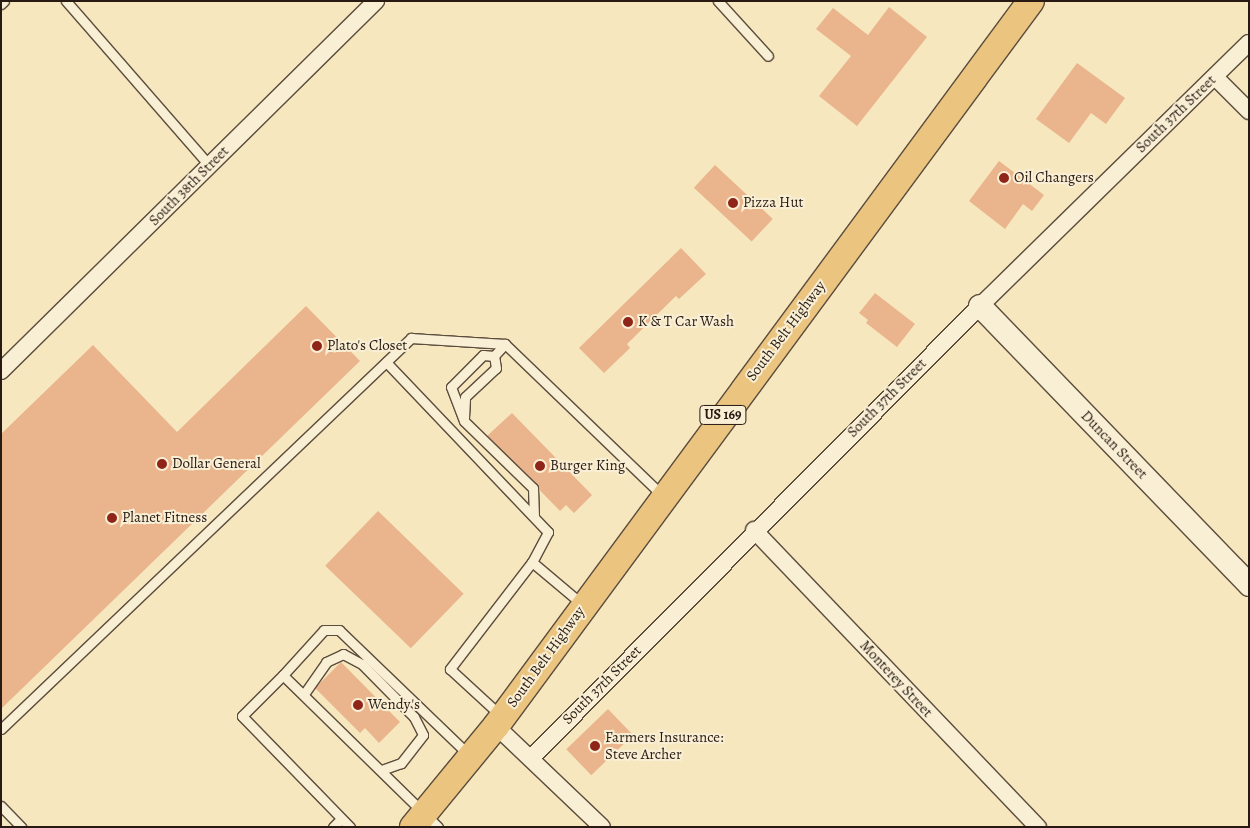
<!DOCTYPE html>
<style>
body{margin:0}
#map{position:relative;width:1250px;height:828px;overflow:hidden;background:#f6e7bf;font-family:Alegreya,serif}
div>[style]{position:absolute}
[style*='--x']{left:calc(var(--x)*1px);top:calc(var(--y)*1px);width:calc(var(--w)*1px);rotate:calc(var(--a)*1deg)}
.building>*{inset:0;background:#eab58c;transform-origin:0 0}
.roads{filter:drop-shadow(1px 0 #5c4d3d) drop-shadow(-1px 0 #5c4d3d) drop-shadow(0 1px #5c4d3d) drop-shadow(0 -1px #5c4d3d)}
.lane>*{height:9px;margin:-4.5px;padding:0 4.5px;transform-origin:4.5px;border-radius:4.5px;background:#f9efd5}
.street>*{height:16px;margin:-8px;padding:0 8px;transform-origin:8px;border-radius:8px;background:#f9efd5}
.secondary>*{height:22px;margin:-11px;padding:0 11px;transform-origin:11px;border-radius:11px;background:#f9efd5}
.primary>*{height:26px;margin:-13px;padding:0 13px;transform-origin:13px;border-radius:13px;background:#ebc480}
.dots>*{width:14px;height:14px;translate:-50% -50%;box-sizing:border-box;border:2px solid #f9efd5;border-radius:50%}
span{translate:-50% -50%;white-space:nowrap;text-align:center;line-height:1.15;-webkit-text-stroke:4px #f9efd5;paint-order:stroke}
.shield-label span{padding:1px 4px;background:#f9efd5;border:1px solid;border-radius:4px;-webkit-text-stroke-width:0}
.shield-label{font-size:14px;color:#281a12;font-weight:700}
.street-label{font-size:15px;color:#281a12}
.poi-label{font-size:15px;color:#281a12}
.left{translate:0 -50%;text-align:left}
.frame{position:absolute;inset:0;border:2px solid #281a12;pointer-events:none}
</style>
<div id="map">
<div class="building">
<div style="clip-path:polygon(889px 7px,927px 37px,857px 126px,819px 96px,851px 56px,816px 29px,833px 8px,868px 35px)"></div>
<div style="clip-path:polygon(1077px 63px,1125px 98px,1106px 124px,1091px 113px,1069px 143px,1036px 119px)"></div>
<div style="clip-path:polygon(999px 161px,1044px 195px,1032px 211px,1023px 204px,1005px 229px,969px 201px)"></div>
<div style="left:715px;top:165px;width:79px;height:31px;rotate:43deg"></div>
<div style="clip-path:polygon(681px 248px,706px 274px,679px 299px,676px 296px,627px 344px,630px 348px,604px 373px,579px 348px)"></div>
<div style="clip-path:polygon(875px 293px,915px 324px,897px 347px,866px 323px,868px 320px,859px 313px)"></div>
<div style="clip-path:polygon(306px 306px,360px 361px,1px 709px,1px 434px,93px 345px,177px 432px)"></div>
<div style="clip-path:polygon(512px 413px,592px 495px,574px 513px,566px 505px,560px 511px,487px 436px)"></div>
<div style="left:378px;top:511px;width:119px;height:76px;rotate:44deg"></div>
<div style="clip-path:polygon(341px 662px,400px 722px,379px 743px,365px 728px,360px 733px,315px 688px)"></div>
<div style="left:608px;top:709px;width:36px;height:58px;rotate:46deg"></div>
</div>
<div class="roads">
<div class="lane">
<div style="--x:66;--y:1;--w:219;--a:48.9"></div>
<div style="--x:718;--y:1;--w:74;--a:47.7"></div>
<div style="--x:1;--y:4;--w:4;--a:-45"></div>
<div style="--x:505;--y:344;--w:16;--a:133"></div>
<div style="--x:494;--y:356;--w:11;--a:-175"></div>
<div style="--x:483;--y:355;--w:45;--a:135"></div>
<div style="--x:451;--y:387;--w:36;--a:69"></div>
<div style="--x:464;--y:421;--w:96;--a:44.2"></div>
<div style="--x:533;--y:488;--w:28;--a:88"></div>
<div style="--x:386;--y:362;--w:235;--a:46.4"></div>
<div style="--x:548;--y:532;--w:34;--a:118"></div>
<div style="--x:532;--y:562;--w:135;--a:127.5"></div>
<div style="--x:450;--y:669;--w:68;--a:42.6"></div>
<div style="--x:464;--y:418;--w:21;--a:-87"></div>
<div style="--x:465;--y:397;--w:42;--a:-43.1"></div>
<div style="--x:496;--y:368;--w:12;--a:-99"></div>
<div style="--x:532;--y:562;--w:67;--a:40.1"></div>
<div style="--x:283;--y:675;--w:58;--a:135"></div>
<div style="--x:242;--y:716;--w:155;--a:45.8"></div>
<div style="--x:304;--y:694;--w:39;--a:-55"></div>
<div style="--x:326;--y:662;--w:19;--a:-25"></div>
<div style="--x:343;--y:654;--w:21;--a:28"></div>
<div style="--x:362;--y:664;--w:74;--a:45.5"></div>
<div style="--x:414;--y:717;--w:20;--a:63"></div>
<div style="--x:423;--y:735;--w:36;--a:128"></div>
<div style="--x:401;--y:763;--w:20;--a:160"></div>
<div style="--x:1;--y:729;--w:567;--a:-43.64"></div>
<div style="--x:411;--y:338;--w:94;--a:3.7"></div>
<div style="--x:505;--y:344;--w:219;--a:43.9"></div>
<div style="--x:1;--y:806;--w:29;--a:46"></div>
<div style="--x:333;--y:827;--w:11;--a:-45"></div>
<div style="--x:438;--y:827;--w:217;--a:-135.6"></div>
<div style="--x:283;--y:675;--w:61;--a:-47.7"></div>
<div style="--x:324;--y:630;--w:15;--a:0"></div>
<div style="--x:339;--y:630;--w:180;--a:43.9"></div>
</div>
<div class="street">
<div style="--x:1215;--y:77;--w:48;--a:45"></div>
<div style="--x:1;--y:371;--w:527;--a:-44.62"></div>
<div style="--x:754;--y:530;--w:411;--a:46.3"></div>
<div style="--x:496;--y:726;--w:146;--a:43.6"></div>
<div style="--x:531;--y:758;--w:637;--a:-45.19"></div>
<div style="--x:980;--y:306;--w:376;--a:-44.4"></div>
</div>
<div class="secondary">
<div style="--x:980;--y:306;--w:388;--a:46"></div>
</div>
<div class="primary">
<div style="--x:413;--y:827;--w:131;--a:-50.6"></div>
<div style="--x:496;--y:726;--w:901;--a:-53.58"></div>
</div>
</div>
<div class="dots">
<div style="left:1004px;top:178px;background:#8f2418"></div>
<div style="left:733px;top:203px;background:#8f2418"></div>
<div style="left:628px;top:322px;background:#8f2418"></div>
<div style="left:317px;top:346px;background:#8f2418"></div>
<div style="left:162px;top:464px;background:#8f2418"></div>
<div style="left:540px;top:466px;background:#8f2418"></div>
<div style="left:112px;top:518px;background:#8f2418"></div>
<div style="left:358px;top:705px;background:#8f2418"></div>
<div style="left:595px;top:746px;background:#8f2418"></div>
</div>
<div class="shield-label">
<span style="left:723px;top:415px">US 169</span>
</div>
<div class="street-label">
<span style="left:1176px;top:114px;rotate:-44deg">South 37th Street</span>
<span style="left:189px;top:186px;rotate:-45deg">South 38th Street</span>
<span style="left:786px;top:331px;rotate:-53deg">South Belt Highway</span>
<span style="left:887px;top:398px;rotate:-45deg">South 37th Street</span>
<span style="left:1114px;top:445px;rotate:46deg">Duncan Street</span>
<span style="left:546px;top:657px;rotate:-54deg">South Belt Highway</span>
<span style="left:896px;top:679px;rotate:47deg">Monterey Street</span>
<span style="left:602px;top:685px;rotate:-45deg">South 37th Street</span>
</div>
<div class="poi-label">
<span class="left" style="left:1014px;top:178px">Oil Changers</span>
<span class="left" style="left:743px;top:203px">Pizza Hut</span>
<span class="left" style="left:638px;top:322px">K &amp; T Car Wash</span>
<span class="left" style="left:327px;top:346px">Plato's Closet</span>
<span class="left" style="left:172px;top:464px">Dollar General</span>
<span class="left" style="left:550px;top:466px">Burger King</span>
<span class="left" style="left:122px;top:518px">Planet Fitness</span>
<span class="left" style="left:368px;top:705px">Wendy's</span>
<span class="left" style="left:605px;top:746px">Farmers Insurance:<br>Steve Archer</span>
</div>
<div class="frame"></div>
</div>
